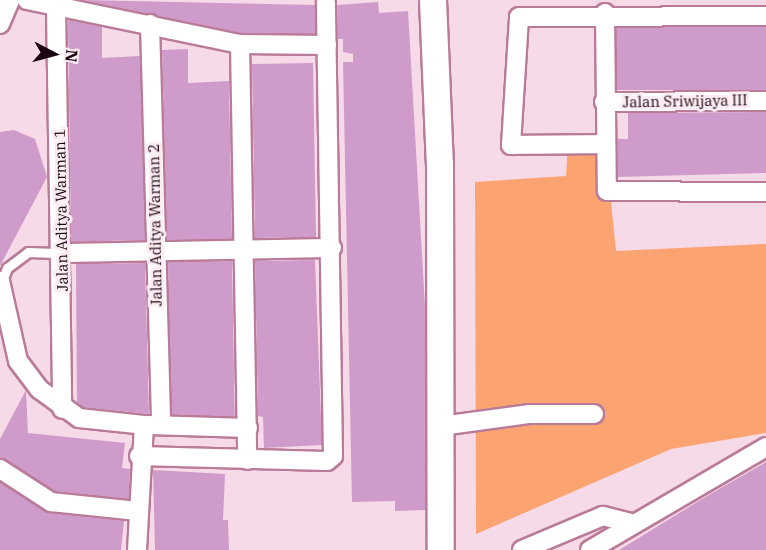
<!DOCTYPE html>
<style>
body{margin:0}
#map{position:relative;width:766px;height:550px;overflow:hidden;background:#f7dae7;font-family:"IBM Plex Serif",serif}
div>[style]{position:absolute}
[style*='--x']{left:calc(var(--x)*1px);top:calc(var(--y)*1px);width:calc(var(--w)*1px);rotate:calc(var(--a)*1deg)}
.green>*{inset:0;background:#fba371}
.building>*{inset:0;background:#cf9bca;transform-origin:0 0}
.roads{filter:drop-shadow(2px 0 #ba7b99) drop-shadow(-2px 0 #ba7b99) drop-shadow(0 2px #ba7b99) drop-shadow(0 -2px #ba7b99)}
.lane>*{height:9px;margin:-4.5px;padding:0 4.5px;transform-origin:4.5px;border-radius:4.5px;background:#fff}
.street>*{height:18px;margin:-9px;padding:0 9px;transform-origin:9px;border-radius:9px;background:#fff}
.secondary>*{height:26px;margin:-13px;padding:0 13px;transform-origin:13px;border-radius:13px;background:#fff}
span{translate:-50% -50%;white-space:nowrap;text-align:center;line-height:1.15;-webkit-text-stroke:6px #fbecf2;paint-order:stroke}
.street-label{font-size:15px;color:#1c0612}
.north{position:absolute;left:24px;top:24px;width:60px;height:60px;-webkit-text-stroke:4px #fbecf2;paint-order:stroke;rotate:96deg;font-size:16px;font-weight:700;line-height:24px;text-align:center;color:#1c0612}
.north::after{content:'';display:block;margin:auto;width:21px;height:27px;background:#1c0612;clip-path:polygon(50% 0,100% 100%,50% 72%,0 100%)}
</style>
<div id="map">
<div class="green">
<div style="clip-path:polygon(568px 144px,605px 144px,616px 251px,766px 244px,766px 433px,671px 449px,476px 534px,475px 182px,566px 176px)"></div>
</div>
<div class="building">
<div style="clip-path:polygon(83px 0,315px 5px,315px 34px,241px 33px)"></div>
<div style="clip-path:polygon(378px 2px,379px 13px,408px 11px,425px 307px,426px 510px,395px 511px,395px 501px,352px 502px,343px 62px,353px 62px,353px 54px,343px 52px,343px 39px,338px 39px,337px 5px)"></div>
<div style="clip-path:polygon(68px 20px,102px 27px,102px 58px,140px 56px,145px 240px,71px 242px)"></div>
<div style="left:766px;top:27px;width:63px;height:150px;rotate:90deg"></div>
<div style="clip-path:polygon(188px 49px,188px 83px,229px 81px,232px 239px,167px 240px,162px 50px)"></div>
<div style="left:313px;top:63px;width:174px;height:61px;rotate:89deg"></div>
<div style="clip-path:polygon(766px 112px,766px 173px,618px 177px,618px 139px,628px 139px,628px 113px)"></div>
<div style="clip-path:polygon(14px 130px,35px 139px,47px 177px,0 266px,0 132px)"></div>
<div style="clip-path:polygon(315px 260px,322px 445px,264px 448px,263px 417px,258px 416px,255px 261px)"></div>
<div style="left:232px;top:261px;width:155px;height:64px;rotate:89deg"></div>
<div style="clip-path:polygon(145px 263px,149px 414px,83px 407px,77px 402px,76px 264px)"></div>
<div style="clip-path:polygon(26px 390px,28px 433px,125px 443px,122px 468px,130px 469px,129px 499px,55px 491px,0 458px,0 439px)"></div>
<div style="clip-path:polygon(766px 462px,766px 550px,619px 550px,702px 499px)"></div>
<div style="clip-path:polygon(153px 470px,225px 474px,223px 520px,228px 520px,229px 550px,155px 550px)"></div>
<div style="clip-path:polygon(0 482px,49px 513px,124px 521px,121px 550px,0 550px)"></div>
</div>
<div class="roads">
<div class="lane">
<div style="--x:2;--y:281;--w:14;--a:-69"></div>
<div style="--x:7;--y:268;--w:26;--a:-37"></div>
<div style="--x:28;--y:252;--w:35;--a:2"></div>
</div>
<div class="street">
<div style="--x:27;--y:0;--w:217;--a:11.7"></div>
<div style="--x:240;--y:44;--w:87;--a:0.7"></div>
<div style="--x:56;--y:10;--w:399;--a:89.1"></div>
<div style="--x:605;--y:13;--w:178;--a:89.4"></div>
<div style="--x:607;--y:191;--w:159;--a:0.4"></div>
<div style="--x:0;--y:24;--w:26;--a:-67"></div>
<div style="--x:150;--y:24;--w:401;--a:88.4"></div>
<div style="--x:240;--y:44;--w:416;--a:89"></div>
<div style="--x:604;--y:102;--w:162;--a:-0.4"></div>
<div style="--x:605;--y:144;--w:94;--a:179.4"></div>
<div style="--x:511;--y:145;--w:128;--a:-86.4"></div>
<div style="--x:519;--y:17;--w:247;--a:-0.2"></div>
<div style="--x:63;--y:253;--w:269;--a:-1.1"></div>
<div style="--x:0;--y:281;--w:82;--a:77.3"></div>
<div style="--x:18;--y:361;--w:35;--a:53"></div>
<div style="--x:39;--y:389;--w:49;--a:35.9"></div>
<div style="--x:79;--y:418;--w:65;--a:6.1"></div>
<div style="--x:144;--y:425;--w:125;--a:93.2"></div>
<div style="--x:149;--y:425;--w:99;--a:1.7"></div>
<div style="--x:441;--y:426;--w:90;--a:-7.7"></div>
<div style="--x:530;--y:414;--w:64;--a:0"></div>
<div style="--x:139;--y:456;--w:188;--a:1.5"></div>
<div style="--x:327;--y:461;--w:8;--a:-40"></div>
<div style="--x:333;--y:456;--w:454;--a:-90.9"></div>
<div style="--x:0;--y:469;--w:61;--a:32.9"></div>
<div style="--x:51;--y:502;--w:87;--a:5.9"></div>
<div style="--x:522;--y:550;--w:88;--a:-22.8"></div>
<div style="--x:603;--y:516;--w:32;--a:14"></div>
<div style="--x:590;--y:550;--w:204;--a:-30.3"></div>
</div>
<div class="secondary">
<div style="--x:433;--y:0;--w:164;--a:87.6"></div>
<div style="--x:440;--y:164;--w:386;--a:89.9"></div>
</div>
</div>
<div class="street-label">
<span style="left:685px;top:101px;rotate:-1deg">Jalan Sriwijaya III</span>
<span style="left:61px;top:210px;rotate:-91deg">Jalan Aditya Warman 1</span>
<span style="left:155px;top:225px;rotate:-91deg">Jalan Aditya Warman 2</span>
</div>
<div class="north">N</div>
</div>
